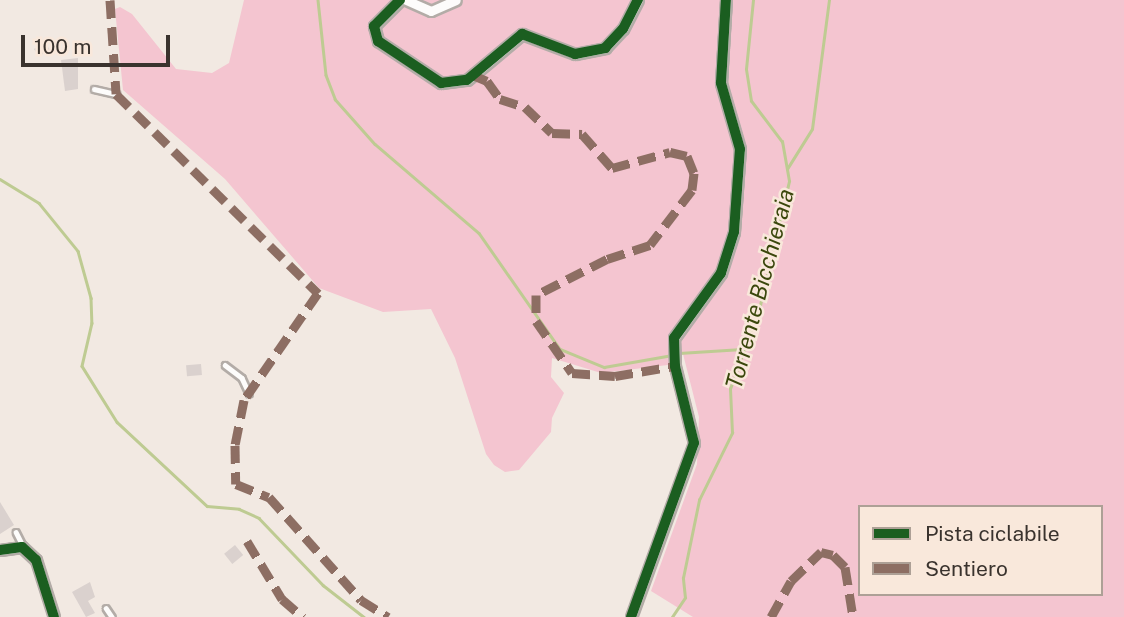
<!DOCTYPE html>
<style>
body{margin:0}
#map{position:relative;width:1124px;height:617px;overflow:hidden;background:#f2e9e2;font-family:"Public Sans",sans-serif}
div>[style]{position:absolute}
[style*='--x']{left:calc(var(--x)*1px);top:calc(var(--y)*1px);width:calc(var(--w)*1px);rotate:calc(var(--a)*1deg)}
.green>*{inset:0;background:#f4c5d0}
.stream>*{height:2.5px;margin:-1.25px;padding:0 1.25px;transform-origin:1.25px;border-radius:1.25px;background:#becb92}
.building>*{inset:0;background:#dad1ce;transform-origin:0 0}
.roads{filter:drop-shadow(2px 0 #b3aca7) drop-shadow(-2px 0 #b3aca7) drop-shadow(0 2px #b3aca7) drop-shadow(0 -2px #b3aca7)}
.lane>*{height:4.5px;margin:-2.25px;padding:0 2.25px;transform-origin:2.25px;border-radius:2.25px;background:#fdfcfb}
.street>*{height:9px;margin:-4.5px;padding:0 4.5px;transform-origin:4.5px;border-radius:4.5px;background:#fdfcfb}
.quiet>*{height:9px;margin-top:-4.5px;transform-origin:0;background:repeating-linear-gradient(90deg,#8d6e63 0 18px,transparent 0 27px)}
.cycleway>*{height:10px;margin:-5px;padding:0 5px;transform-origin:5px;border-radius:5px;background:#1b5e20}
span{translate:-50% -50%;white-space:nowrap;text-align:center;line-height:1.15;-webkit-text-stroke:5px #f9e8db;paint-order:stroke}
.water-label{font-size:23px;color:#3a470c;font-style:italic}
.legend{position:absolute;left:858px;top:505px;width:245px;height:91px;box-sizing:border-box;background:#f9e8db;border:2px solid #ada096;margin:0;padding:9px 12px;list-style:none;font-size:21px;color:#3a332e}
.legend li{display:flex;align-items:center;gap:14px;height:35px}
.legend b{width:35px;border:2px solid #ada096}
.scale{position:absolute;left:21px;top:35px;width:149px;height:32px;box-sizing:border-box;border:4px solid #3a332e;border-top:0;padding-left:9px;font-size:21px;line-height:24px;white-space:nowrap;color:#3a332e;-webkit-text-stroke:5px #f9e8db;paint-order:stroke}
</style>
<div id="map">
<div class="green">
<div style="clip-path:polygon(evenodd,244px 0,1124px 0,1124px 617px,693px 617px,651px 591px,697px 464px,699px 417px,683px 354px,668px 365px,601px 373px,552px 358px,551px 377px,564px 393px,552px 418px,551px 432px,519px 470px,505px 472px,494px 465px,486px 454px,455px 358px,431px 309px,383px 312px,319px 288px,225px 179px,123px 90px,115px 9px,120px 7px,132px 14px,176px 69px,212px 73px,229px 63px,244px 0,860px 507px,1101px 507px,1101px 594px,860px 594px,860px 507px)"></div>
</div>
<div class="stream">
<div style="--x:318;--y:0;--w:75;--a:83.9"></div>
<div style="--x:326;--y:75;--w:26;--a:69"></div>
<div style="--x:335;--y:99;--w:60;--a:48.4"></div>
<div style="--x:375;--y:144;--w:137;--a:40.6"></div>
<div style="--x:479;--y:233;--w:141;--a:55.1"></div>
<div style="--x:560;--y:349;--w:48;--a:22.2"></div>
<div style="--x:604;--y:367;--w:69;--a:-10"></div>
<div style="--x:787;--y:169;--w:47;--a:-58"></div>
<div style="--x:812;--y:129;--w:130;--a:-82.5"></div>
<div style="--x:0;--y:179;--w:46;--a:31.6"></div>
<div style="--x:39;--y:203;--w:62;--a:50.9"></div>
<div style="--x:78;--y:251;--w:49;--a:74.5"></div>
<div style="--x:91;--y:298;--w:25;--a:88"></div>
<div style="--x:92;--y:323;--w:44;--a:103.1"></div>
<div style="--x:82;--y:366;--w:66;--a:58"></div>
<div style="--x:117;--y:422;--w:123;--a:43"></div>
<div style="--x:207;--y:506;--w:32;--a:5"></div>
<div style="--x:239;--y:509;--w:22;--a:24"></div>
<div style="--x:259;--y:518;--w:93;--a:46.3"></div>
<div style="--x:323;--y:585;--w:52;--a:38"></div>
<div style="--x:679;--y:353;--w:63;--a:-3.6"></div>
<div style="--x:672;--y:617;--w:23;--a:-56"></div>
<div style="--x:685;--y:598;--w:20;--a:-96"></div>
<div style="--x:683;--y:578;--w:80;--a:-78.4"></div>
<div style="--x:699;--y:500;--w:75;--a:-63.8"></div>
<div style="--x:732;--y:433;--w:44;--a:-92.6"></div>
<div style="--x:730;--y:389;--w:89;--a:-70.3"></div>
<div style="--x:760;--y:305;--w:127;--a:-76.8"></div>
<div style="--x:789;--y:181;--w:40;--a:-100"></div>
<div style="--x:782;--y:142;--w:51;--a:-127.1"></div>
<div style="--x:751;--y:101;--w:32;--a:-99"></div>
<div style="--x:746;--y:69;--w:69;--a:-84.2"></div>
</div>
<div class="building">
<div style="left:45px;top:42px;width:9px;height:13px;rotate:58deg"></div>
<div style="clip-path:polygon(78px 58px,78px 89px,65px 91px,61px 60px)"></div>
<div style="left:201px;top:364px;width:11px;height:15px;rotate:85deg"></div>
<div style="clip-path:polygon(0 502px,14px 525px,0 534px)"></div>
<div style="left:235px;top:545px;width:13px;height:14px;rotate:51deg"></div>
<div style="clip-path:polygon(90px 582px,95px 597px,88px 601px,95px 613px,86px 617px,72px 592px)"></div>
</div>
<div class="roads">
<div class="lane">
<div style="--x:94;--y:89;--w:23;--a:13"></div>
<div style="--x:225;--y:365;--w:21;--a:37"></div>
<div style="--x:242;--y:378;--w:17;--a:65"></div>
<div style="--x:16;--y:532;--w:18;--a:63"></div>
<div style="--x:106;--y:608;--w:11;--a:56"></div>
</div>
<div class="street">
<div style="--x:400;--y:0;--w:37;--a:135"></div>
<div style="--x:374;--y:26;--w:16;--a:75"></div>
<div style="--x:378;--y:41;--w:76;--a:33.7"></div>
<div style="--x:441;--y:83;--w:26;--a:-7"></div>
<div style="--x:467;--y:80;--w:72;--a:-39.9"></div>
<div style="--x:522;--y:34;--w:57;--a:20.7"></div>
<div style="--x:575;--y:54;--w:31;--a:-11"></div>
<div style="--x:605;--y:48;--w:26;--a:-47"></div>
<div style="--x:623;--y:29;--w:33;--a:-63"></div>
<div style="--x:406;--y:0;--w:27;--a:24"></div>
<div style="--x:431;--y:11;--w:27;--a:-24"></div>
<div style="--x:0;--y:550;--w:22;--a:-8"></div>
<div style="--x:22;--y:547;--w:19;--a:43"></div>
<div style="--x:36;--y:560;--w:60;--a:72.5"></div>
<div style="--x:631;--y:617;--w:185;--a:-70.1"></div>
<div style="--x:694;--y:443;--w:79;--a:-103.9"></div>
<div style="--x:675;--y:366;--w:28;--a:-92"></div>
<div style="--x:674;--y:338;--w:80;--a:-54.1"></div>
<div style="--x:721;--y:273;--w:43;--a:-72.4"></div>
<div style="--x:734;--y:232;--w:83;--a:-85.9"></div>
<div style="--x:740;--y:149;--w:69;--a:-106.1"></div>
<div style="--x:721;--y:83;--w:83;--a:-86.6"></div>
</div>
</div>
<div class="quiet">
<div style="--x:110;--y:0;--w:94;--a:86.3"></div>
<div style="--x:116;--y:94;--w:284;--a:44.6"></div>
<div style="--x:318;--y:293;--w:130;--a:124.7"></div>
<div style="--x:244;--y:400;--w:46;--a:101.3"></div>
<div style="--x:235;--y:445;--w:39;--a:89"></div>
<div style="--x:236;--y:484;--w:35;--a:22"></div>
<div style="--x:269;--y:497;--w:138;--a:48.2"></div>
<div style="--x:361;--y:600;--w:32;--a:32"></div>
<div style="--x:473;--y:75;--w:15;--a:23"></div>
<div style="--x:487;--y:81;--w:22;--a:54"></div>
<div style="--x:500;--y:99;--w:26;--a:18"></div>
<div style="--x:525;--y:107;--w:37;--a:44"></div>
<div style="--x:552;--y:133;--w:30;--a:2"></div>
<div style="--x:582;--y:134;--w:45;--a:48.6"></div>
<div style="--x:612;--y:168;--w:60;--a:-15.4"></div>
<div style="--x:670;--y:152;--w:17;--a:13"></div>
<div style="--x:687;--y:156;--w:18;--a:68"></div>
<div style="--x:694;--y:173;--w:17;--a:97"></div>
<div style="--x:692;--y:190;--w:69;--a:127.4"></div>
<div style="--x:650;--y:245;--w:45;--a:162"></div>
<div style="--x:607;--y:259;--w:80;--a:153.1"></div>
<div style="--x:536;--y:295;--w:26;--a:90"></div>
<div style="--x:536;--y:321;--w:63;--a:55.3"></div>
<div style="--x:572;--y:373;--w:43;--a:4"></div>
<div style="--x:615;--y:376;--w:61;--a:-9.5"></div>
<div style="--x:247;--y:541;--w:68;--a:58.9"></div>
<div style="--x:282;--y:599;--w:28;--a:41"></div>
<div style="--x:771;--y:617;--w:41;--a:-60.9"></div>
<div style="--x:791;--y:581;--w:42;--a:-44"></div>
<div style="--x:821;--y:552;--w:12;--a:14"></div>
<div style="--x:833;--y:555;--w:17;--a:45"></div>
<div style="--x:845;--y:567;--w:51;--a:80.9"></div>
</div>
<div class="cycleway">
<div style="--x:400;--y:0;--w:37;--a:135"></div>
<div style="--x:374;--y:26;--w:16;--a:75"></div>
<div style="--x:378;--y:41;--w:76;--a:33.7"></div>
<div style="--x:441;--y:83;--w:26;--a:-7"></div>
<div style="--x:467;--y:80;--w:72;--a:-39.9"></div>
<div style="--x:522;--y:34;--w:57;--a:20.7"></div>
<div style="--x:575;--y:54;--w:31;--a:-11"></div>
<div style="--x:605;--y:48;--w:26;--a:-47"></div>
<div style="--x:623;--y:29;--w:33;--a:-63"></div>
<div style="--x:0;--y:550;--w:22;--a:-8"></div>
<div style="--x:22;--y:547;--w:19;--a:43"></div>
<div style="--x:36;--y:560;--w:60;--a:72.5"></div>
<div style="--x:631;--y:617;--w:185;--a:-70.1"></div>
<div style="--x:694;--y:443;--w:79;--a:-103.9"></div>
<div style="--x:675;--y:366;--w:28;--a:-92"></div>
<div style="--x:674;--y:338;--w:80;--a:-54.1"></div>
<div style="--x:721;--y:273;--w:43;--a:-72.4"></div>
<div style="--x:734;--y:232;--w:83;--a:-85.9"></div>
<div style="--x:740;--y:149;--w:69;--a:-106.1"></div>
<div style="--x:721;--y:83;--w:83;--a:-86.6"></div>
</div>
<div class="water-label">
<span style="left:760px;top:289px;rotate:-75deg">Torrente Bicchieraia</span>
</div>
<ul class="legend">
<li><b style="height:9px;background:#1b5e20"></b>Pista ciclabile</li>
<li><b style="height:9px;background:#8d6e63"></b>Sentiero</li>
</ul>
<div class="scale">100 m</div>
</div>
